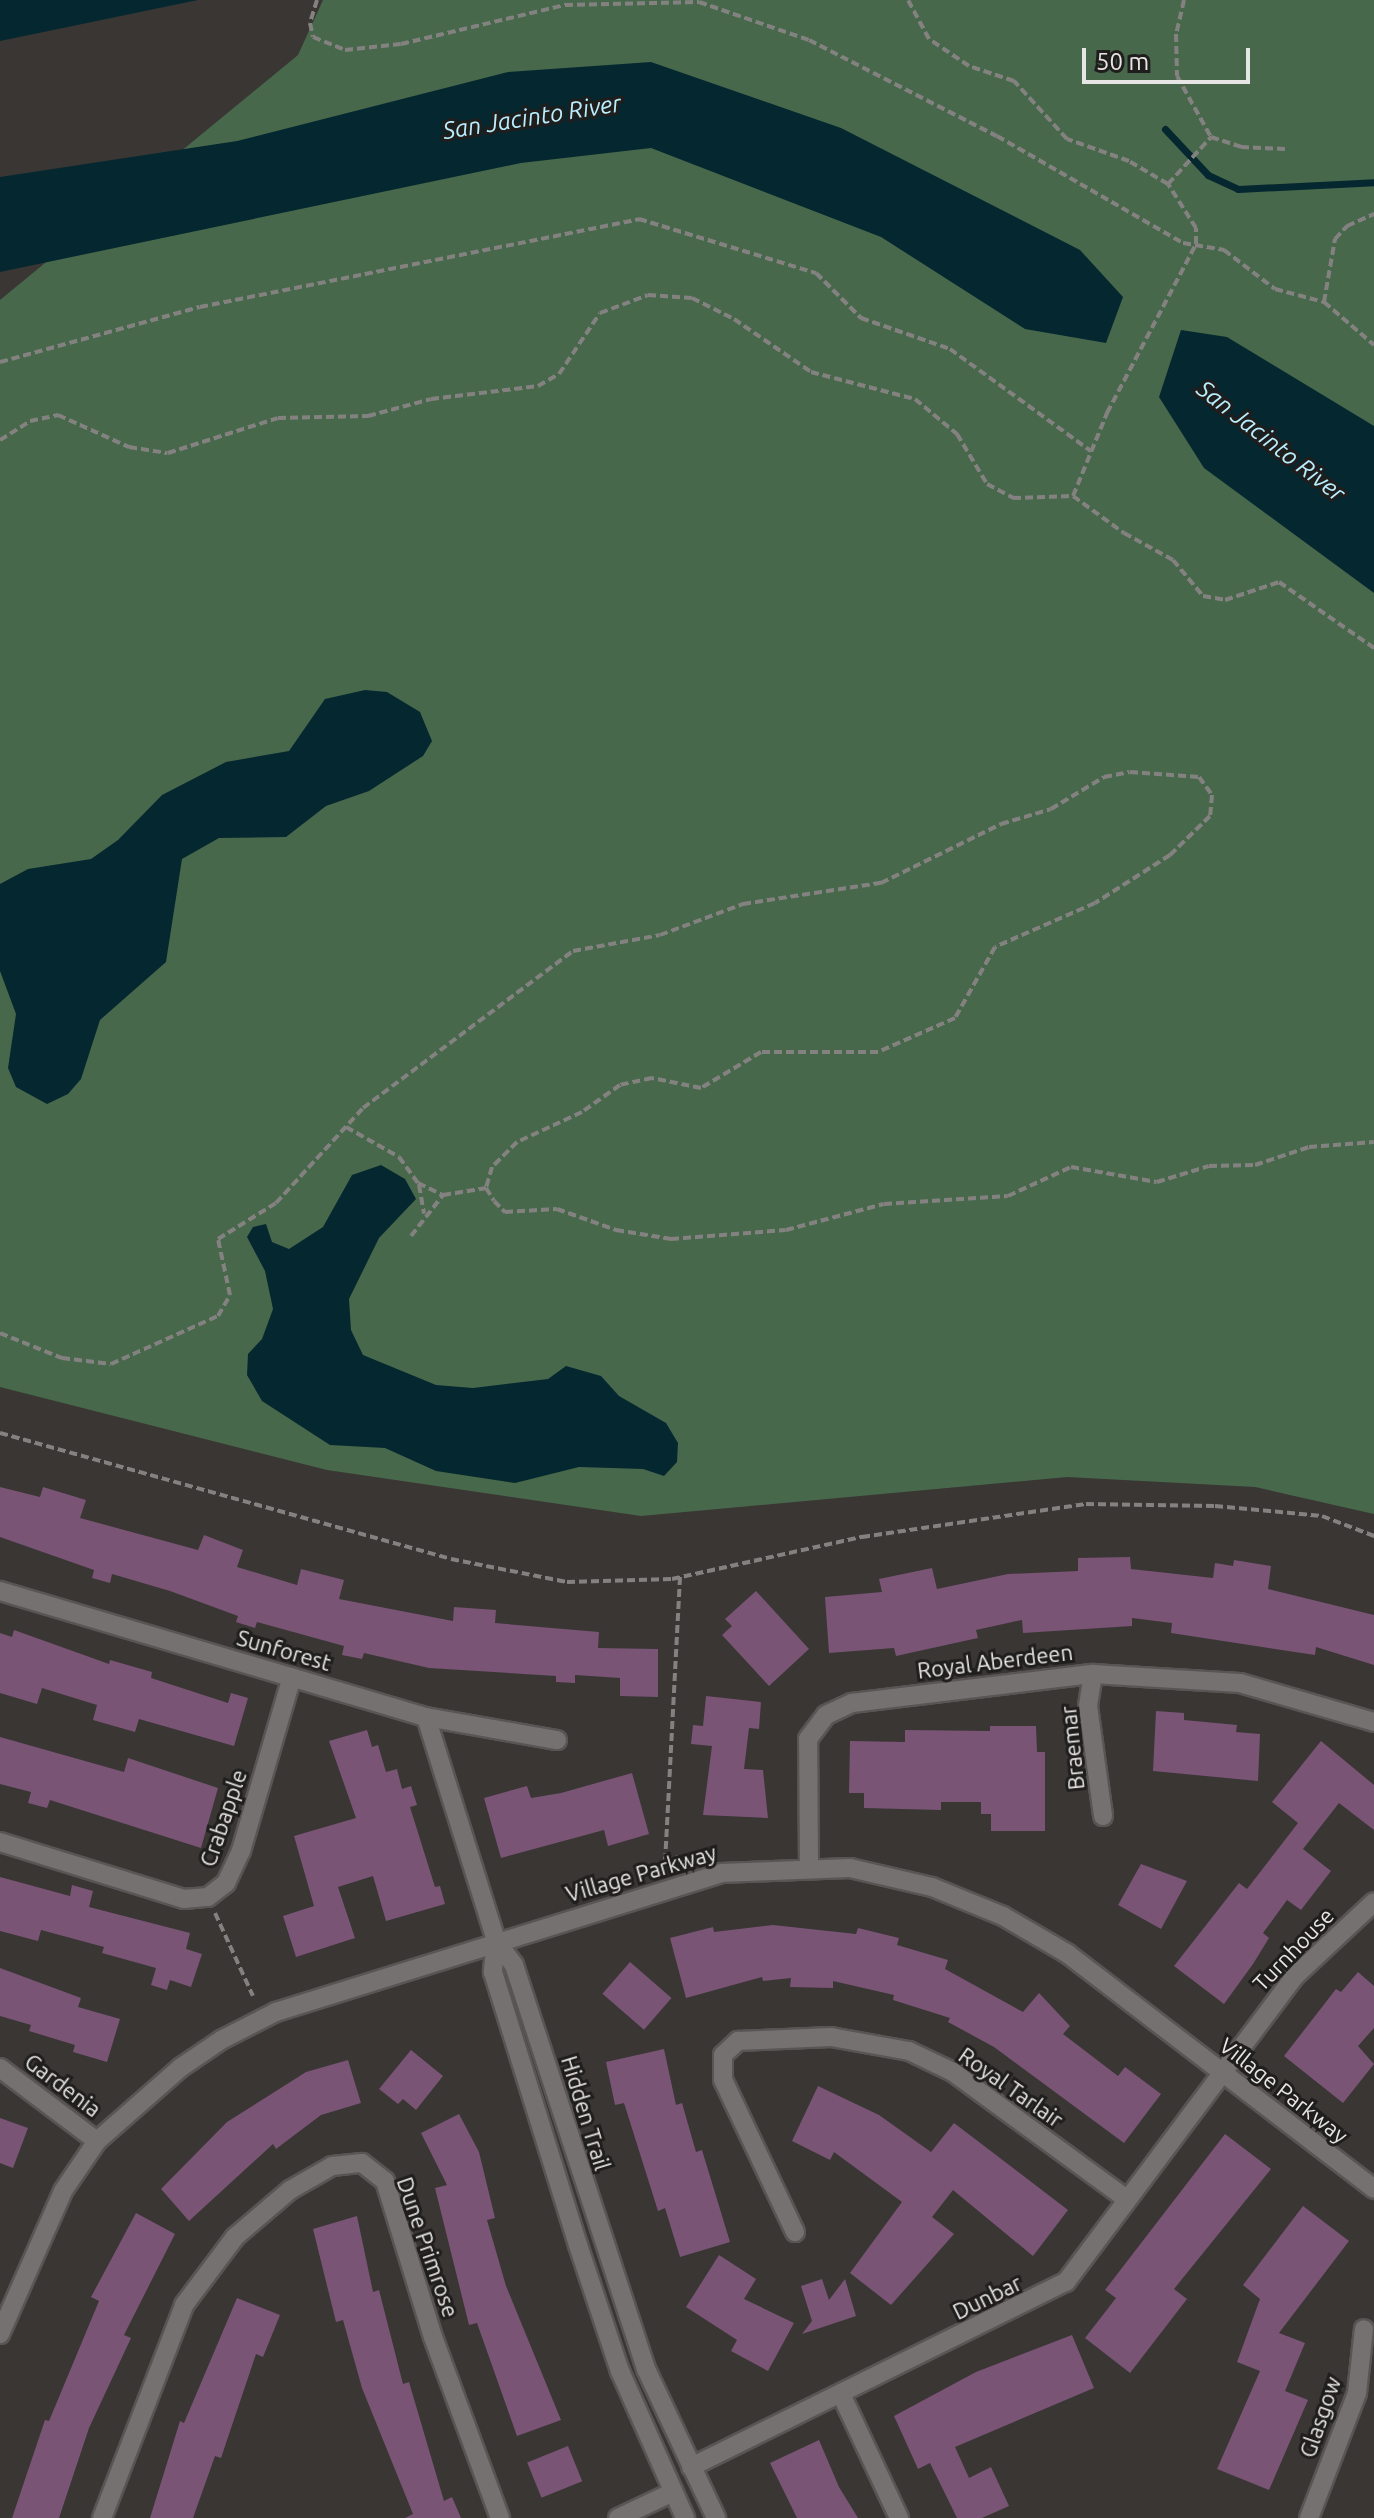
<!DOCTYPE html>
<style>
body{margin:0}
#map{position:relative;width:1374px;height:2518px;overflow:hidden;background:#393634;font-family:Ubuntu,sans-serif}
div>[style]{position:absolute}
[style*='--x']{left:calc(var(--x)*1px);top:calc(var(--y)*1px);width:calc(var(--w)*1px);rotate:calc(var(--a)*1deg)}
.green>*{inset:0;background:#48684b}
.water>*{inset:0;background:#052830}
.stream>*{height:7px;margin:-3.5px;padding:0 3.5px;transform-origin:3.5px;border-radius:3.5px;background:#052830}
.building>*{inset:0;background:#795475;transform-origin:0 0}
.path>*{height:4px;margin-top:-2px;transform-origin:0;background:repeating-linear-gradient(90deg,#848280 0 8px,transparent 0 12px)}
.roads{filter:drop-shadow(2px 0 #595554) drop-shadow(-2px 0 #595554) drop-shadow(0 2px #595554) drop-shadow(0 -2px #595554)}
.minor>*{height:18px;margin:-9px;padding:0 9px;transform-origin:9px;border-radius:9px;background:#757170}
span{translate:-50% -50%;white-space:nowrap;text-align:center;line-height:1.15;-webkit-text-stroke:6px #1f1e1d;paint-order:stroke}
.street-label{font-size:22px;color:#e8e6e5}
.water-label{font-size:24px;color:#b8eefd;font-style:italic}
.scale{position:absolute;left:1082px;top:48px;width:168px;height:36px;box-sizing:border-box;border:4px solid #e8e6e5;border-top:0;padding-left:10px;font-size:24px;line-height:28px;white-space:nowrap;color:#e8e6e5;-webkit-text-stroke:6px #1f1e1d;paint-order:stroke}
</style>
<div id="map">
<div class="green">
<div style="clip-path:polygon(323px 0,1374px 0,1374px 1514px,1255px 1487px,1067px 1477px,641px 1516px,327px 1470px,0 1387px,0 300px,298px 55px)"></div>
</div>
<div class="water">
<div style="clip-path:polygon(0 0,198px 0,0 41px)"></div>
<div style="clip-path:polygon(651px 62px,841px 128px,1080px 250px,1123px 297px,1106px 343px,1025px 329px,881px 237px,651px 148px,521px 163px,0 272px,0 177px,237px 141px,508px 72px)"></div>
<div style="clip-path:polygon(1181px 330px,1227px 337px,1374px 426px,1374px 593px,1204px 468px,1159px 397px)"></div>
<div style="clip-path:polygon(365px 690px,387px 692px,420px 712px,432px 741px,423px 756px,369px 791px,326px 806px,286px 837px,219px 838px,182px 859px,166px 962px,100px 1020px,81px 1079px,68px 1094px,47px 1104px,16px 1087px,8px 1068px,16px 1014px,0 971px,0 884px,28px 869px,91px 859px,118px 840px,162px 795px,226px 762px,289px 751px,325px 699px)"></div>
<div style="clip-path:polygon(381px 1165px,405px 1179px,416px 1199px,379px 1238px,349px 1299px,351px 1330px,363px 1355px,436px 1385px,473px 1388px,548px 1379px,566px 1366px,601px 1376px,619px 1396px,666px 1423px,678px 1443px,677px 1462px,664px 1476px,643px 1469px,579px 1467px,515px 1483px,436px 1471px,385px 1448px,330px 1445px,262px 1401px,247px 1375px,248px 1354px,262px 1339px,273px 1309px,265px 1271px,247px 1237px,253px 1227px,266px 1224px,272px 1242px,289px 1249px,323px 1227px,352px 1175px)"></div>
</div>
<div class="stream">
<div style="--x:1165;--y:129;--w:63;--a:46.9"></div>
<div style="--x:1208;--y:175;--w:33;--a:25"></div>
<div style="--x:1238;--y:189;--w:136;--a:-2.9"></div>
</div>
<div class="building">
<div style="clip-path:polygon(0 1487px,40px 1497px,43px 1487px,86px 1500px,80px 1518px,198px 1550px,204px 1535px,243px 1550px,237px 1567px,297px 1585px,301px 1569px,344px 1580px,339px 1599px,453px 1621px,454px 1607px,496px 1610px,495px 1623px,599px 1632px,598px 1648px,658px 1649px,658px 1697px,620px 1696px,620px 1678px,575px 1675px,575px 1683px,556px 1682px,556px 1676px,429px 1668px,364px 1653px,362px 1659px,342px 1655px,344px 1646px,257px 1622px,255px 1628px,236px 1622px,238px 1616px,170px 1591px,112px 1574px,110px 1583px,92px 1578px,94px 1570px,0 1537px)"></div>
<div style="clip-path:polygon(1130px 1557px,1131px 1569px,1213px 1578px,1215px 1563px,1233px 1566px,1234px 1560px,1271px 1566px,1268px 1589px,1374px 1615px,1374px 1665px,1316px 1647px,1315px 1655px,1171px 1633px,1172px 1623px,1132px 1618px,1132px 1626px,1023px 1633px,1022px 1620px,976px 1630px,978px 1638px,896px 1656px,894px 1648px,829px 1653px,825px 1597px,882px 1592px,879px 1579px,932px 1568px,937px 1589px,1008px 1574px,1078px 1571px,1078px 1558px)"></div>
<div style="clip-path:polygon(756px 1591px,809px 1649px,769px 1686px,722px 1635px,732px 1626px,725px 1619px)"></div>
<div style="clip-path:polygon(14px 1630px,109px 1664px,110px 1660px,152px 1672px,151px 1678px,228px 1703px,231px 1693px,248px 1698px,234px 1746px,139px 1719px,135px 1732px,93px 1720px,97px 1705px,42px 1688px,37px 1704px,0 1693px,0 1633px,12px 1637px)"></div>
<div style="clip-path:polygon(706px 1696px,761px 1702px,759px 1729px,749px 1728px,744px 1769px,763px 1770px,768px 1818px,703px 1815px,712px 1746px,691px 1744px,693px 1725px,703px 1726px)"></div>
<div style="clip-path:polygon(1156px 1711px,1184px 1713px,1184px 1720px,1237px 1725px,1236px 1732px,1260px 1734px,1258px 1781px,1153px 1771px)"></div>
<div style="clip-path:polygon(990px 1726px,1036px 1726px,1037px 1752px,1045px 1752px,1045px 1831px,991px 1831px,991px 1814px,981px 1814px,981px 1802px,941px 1802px,941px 1810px,864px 1808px,864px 1793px,849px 1793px,850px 1741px,905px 1742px,905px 1730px,990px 1731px)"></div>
<div style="clip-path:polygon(367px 1730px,372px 1747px,378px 1745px,386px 1772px,397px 1769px,402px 1789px,411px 1786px,417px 1805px,410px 1807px,435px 1887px,440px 1886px,445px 1904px,386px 1921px,373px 1876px,338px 1887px,355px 1938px,296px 1957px,283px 1916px,314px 1906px,294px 1836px,356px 1818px,329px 1741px)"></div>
<div style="clip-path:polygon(0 1737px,124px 1772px,128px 1758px,218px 1788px,201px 1848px,50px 1800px,47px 1808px,28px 1803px,31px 1792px,0 1784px)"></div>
<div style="clip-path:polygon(1321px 1741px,1374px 1785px,1374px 1830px,1339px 1803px,1303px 1849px,1331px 1871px,1301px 1910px,1287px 1900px,1263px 1933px,1269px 1938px,1253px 1964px,1224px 2004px,1174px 1966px,1239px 1883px,1247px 1889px,1298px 1823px,1272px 1802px)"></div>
<div style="clip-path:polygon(632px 1773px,649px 1834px,608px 1846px,604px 1830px,501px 1858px,484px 1798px,527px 1786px,531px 1798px,561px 1793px)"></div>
<div style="clip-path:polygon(1141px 1864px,1187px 1881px,1161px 1929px,1118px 1905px)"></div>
<div style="clip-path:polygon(0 1877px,70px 1896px,72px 1885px,93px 1891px,89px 1907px,190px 1933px,186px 1949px,202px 1954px,191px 1987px,170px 1980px,167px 1990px,151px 1985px,156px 1968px,102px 1953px,104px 1947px,41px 1930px,38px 1941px,0 1931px)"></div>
<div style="clip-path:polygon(773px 1925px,856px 1934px,858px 1928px,899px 1938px,897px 1945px,948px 1960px,945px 1969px,1023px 2012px,1039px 1993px,1070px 2026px,1063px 2034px,1118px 2076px,1125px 2067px,1161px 2094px,1124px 2143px,994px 2047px,948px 2022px,950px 2018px,893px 2000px,894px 1995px,833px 1981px,833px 1988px,790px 1987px,791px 1978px,763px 1981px,762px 1977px,686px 1998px,670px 1938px,713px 1927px,714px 1932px)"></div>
<div style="left:630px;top:1962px;width:55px;height:42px;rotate:41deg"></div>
<div style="clip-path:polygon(0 1968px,81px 1998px,78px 2007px,120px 2019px,107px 2062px,73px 2052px,75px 2045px,29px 2031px,31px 2025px,0 2016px)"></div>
<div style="clip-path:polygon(1358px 1972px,1374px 1986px,1374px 2028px,1358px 2046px,1374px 2064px,1343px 2103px,1284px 2056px,1336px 1989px,1341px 1992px)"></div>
<div style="clip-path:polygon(664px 2049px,676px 2105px,682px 2103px,696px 2152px,702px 2150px,730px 2242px,680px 2257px,665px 2208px,658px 2211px,624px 2103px,615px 2105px,606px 2062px)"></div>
<div style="clip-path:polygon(411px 2050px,443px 2076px,416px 2110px,403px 2099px,398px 2104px,379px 2089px)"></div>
<div style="clip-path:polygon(348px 2060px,361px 2103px,321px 2115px,276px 2149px,273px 2144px,189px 2221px,161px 2189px,227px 2122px,306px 2072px)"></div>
<div style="clip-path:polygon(818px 2086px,879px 2115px,931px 2152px,954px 2123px,1068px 2210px,1033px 2256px,953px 2190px,932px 2217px,954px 2234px,891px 2305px,850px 2273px,902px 2202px,834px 2152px,830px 2160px,792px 2141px)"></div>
<div style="clip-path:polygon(459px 2114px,479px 2152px,495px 2218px,487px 2220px,506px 2286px,561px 2420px,517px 2436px,477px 2323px,469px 2325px,435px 2188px,447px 2185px,421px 2133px)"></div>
<div style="clip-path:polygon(0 2118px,28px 2128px,13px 2168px,0 2163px)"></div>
<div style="clip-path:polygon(1225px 2134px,1271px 2169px,1174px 2289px,1187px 2299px,1130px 2373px,1085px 2338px,1116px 2298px,1105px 2290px)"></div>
<div style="clip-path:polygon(1303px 2206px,1349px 2241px,1279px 2333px,1305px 2343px,1285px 2391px,1308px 2400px,1269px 2490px,1217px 2469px,1260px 2371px,1237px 2362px,1260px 2299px,1243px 2285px)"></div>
<div style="clip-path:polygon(136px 2213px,175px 2234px,124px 2335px,131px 2338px,89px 2428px,59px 2518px,12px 2518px,45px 2420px,49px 2421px,99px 2301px,91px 2297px)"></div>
<div style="clip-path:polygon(357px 2216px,373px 2292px,379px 2290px,403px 2384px,409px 2382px,444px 2501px,452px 2497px,461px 2518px,405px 2518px,413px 2514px,362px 2388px,343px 2320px,336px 2322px,313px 2229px)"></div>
<div style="clip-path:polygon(719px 2255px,756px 2279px,744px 2299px,794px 2323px,768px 2371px,731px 2351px,737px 2340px,686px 2307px)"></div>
<div style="clip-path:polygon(822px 2279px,829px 2300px,845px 2279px,856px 2316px,802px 2334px,812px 2321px,801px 2286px)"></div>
<div style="clip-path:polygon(237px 2298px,280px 2315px,263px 2357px,256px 2354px,221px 2458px,215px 2456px,193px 2518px,150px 2518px,180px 2421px,184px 2423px)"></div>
<div style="clip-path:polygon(1072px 2335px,1094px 2388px,955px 2447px,969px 2478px,991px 2467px,1009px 2506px,982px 2518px,957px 2518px,930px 2463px,918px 2469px,894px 2416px,976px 2372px)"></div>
<div style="clip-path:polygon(819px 2440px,839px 2487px,858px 2518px,797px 2518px,770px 2463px)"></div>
<div style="left:568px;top:2446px;width:38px;height:44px;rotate:68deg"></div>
</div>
<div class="path">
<div style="--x:317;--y:0;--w:24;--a:107"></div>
<div style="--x:310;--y:23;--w:14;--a:78"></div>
<div style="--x:313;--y:37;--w:35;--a:22"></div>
<div style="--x:345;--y:50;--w:56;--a:-6.1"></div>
<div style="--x:401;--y:44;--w:169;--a:-13.4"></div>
<div style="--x:565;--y:5;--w:134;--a:-1.3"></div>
<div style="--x:699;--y:2;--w:116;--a:19.1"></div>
<div style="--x:809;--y:40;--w:211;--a:27.1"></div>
<div style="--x:997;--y:136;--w:215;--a:29.9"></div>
<div style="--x:1183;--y:243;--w:42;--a:9.7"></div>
<div style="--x:1224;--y:250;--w:64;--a:37.4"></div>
<div style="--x:1275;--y:289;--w:51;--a:14.9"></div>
<div style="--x:1324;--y:302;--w:66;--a:40.7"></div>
<div style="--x:1184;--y:0;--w:35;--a:103"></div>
<div style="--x:1176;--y:34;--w:42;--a:88.6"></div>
<div style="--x:1177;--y:76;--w:70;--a:60.9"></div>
<div style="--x:1211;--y:137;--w:32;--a:18"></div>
<div style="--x:1241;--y:147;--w:44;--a:2.6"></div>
<div style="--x:1168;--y:184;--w:64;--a:-47.5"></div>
<div style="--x:1324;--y:302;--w:64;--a:-80.1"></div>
<div style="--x:1335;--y:239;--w:18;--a:-47"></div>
<div style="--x:1347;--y:226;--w:30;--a:-24"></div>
<div style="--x:0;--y:362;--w:207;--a:-15.4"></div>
<div style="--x:200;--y:307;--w:448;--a:-11.3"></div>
<div style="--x:639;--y:219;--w:185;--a:17"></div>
<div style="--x:816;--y:273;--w:64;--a:45"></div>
<div style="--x:861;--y:318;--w:94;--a:19.2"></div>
<div style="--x:950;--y:349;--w:174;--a:35.9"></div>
<div style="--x:0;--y:440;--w:36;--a:-32"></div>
<div style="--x:30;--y:421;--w:29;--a:-12"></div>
<div style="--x:58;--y:415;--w:78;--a:24.3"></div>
<div style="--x:129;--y:447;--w:39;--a:9"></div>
<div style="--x:168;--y:453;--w:115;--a:-17.7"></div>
<div style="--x:278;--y:418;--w:90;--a:-1.3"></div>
<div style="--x:368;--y:416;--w:65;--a:-15.1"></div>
<div style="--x:431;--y:399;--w:108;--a:-6.9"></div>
<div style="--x:538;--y:386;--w:24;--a:-30"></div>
<div style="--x:559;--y:374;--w:73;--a:-56.1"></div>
<div style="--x:600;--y:313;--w:51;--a:-20.6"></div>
<div style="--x:648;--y:295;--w:44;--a:3.9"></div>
<div style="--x:692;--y:298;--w:47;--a:26.6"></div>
<div style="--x:734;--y:319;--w:93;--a:34.5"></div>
<div style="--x:811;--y:372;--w:107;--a:14.6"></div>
<div style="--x:915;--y:399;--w:55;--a:39.8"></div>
<div style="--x:957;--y:434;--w:58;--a:59"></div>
<div style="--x:987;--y:484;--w:30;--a:28"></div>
<div style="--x:1013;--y:498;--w:60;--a:-1.9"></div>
<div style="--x:1073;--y:496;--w:90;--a:-67.7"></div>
<div style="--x:1107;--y:413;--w:191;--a:-62.2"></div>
<div style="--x:1196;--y:244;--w:16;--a:-90"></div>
<div style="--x:1196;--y:228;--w:52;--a:-122.5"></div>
<div style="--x:1168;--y:184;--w:45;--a:-149.5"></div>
<div style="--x:1129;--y:161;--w:66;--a:-160.5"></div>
<div style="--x:1067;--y:139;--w:79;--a:-132.4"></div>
<div style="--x:1014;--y:81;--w:47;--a:-161.6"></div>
<div style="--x:969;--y:66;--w:48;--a:-146"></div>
<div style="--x:929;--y:39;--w:44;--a:-118.3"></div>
<div style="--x:1073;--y:496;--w:63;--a:36"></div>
<div style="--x:1124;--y:533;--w:56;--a:28.9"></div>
<div style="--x:1173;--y:560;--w:47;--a:50.2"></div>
<div style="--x:1203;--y:596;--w:22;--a:10"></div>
<div style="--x:1225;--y:600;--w:57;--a:-18.4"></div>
<div style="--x:1279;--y:582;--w:116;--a:34.8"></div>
<div style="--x:346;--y:1127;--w:61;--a:29.5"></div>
<div style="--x:399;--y:1157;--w:32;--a:54"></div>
<div style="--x:418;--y:1183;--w:28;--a:26"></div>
<div style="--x:419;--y:1185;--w:29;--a:80"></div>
<div style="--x:411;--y:1236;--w:52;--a:-52"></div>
<div style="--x:443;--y:1195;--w:44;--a:-9.2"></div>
<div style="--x:0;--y:1333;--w:67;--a:22"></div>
<div style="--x:62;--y:1358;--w:49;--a:7"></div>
<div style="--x:111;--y:1364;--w:117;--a:-24.2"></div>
<div style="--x:218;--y:1316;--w:24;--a:-60"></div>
<div style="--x:230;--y:1295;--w:57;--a:-102.1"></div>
<div style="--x:218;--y:1239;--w:68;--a:-31.8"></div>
<div style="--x:276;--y:1203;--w:129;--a:-47.5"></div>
<div style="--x:363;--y:1108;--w:262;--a:-36.8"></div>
<div style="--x:573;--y:951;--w:88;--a:-10.4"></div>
<div style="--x:660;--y:935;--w:89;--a:-20.5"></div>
<div style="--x:743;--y:904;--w:140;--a:-8.7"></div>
<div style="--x:881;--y:883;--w:134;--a:-26.2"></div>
<div style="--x:1001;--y:824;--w:52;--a:-16.7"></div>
<div style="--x:1051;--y:809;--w:62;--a:-31.1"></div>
<div style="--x:1104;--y:777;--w:26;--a:-11"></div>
<div style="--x:1130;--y:772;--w:69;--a:4.1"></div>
<div style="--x:1199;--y:777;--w:22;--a:54"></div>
<div style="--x:1212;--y:795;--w:21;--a:95"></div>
<div style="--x:1210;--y:816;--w:56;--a:135.7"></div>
<div style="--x:1170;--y:855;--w:89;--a:147.4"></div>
<div style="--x:1095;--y:903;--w:109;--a:156.3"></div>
<div style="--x:995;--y:947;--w:81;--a:119.4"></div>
<div style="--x:955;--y:1018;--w:84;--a:156.2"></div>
<div style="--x:878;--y:1052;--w:117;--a:180"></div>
<div style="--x:761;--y:1052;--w:70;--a:149"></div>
<div style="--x:701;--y:1088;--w:50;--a:-168.5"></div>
<div style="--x:652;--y:1078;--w:33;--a:168"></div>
<div style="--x:620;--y:1085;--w:47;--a:144.6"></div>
<div style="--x:582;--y:1112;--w:72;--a:155.2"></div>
<div style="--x:517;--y:1142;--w:35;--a:135"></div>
<div style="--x:492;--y:1167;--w:22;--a:106"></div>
<div style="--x:486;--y:1188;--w:15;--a:58"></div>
<div style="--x:494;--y:1201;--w:16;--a:45"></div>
<div style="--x:505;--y:1212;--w:52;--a:-3.3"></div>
<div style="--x:557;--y:1209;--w:63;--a:19.6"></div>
<div style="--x:616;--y:1230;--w:56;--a:9.3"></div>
<div style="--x:671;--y:1239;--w:115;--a:-4.5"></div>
<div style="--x:786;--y:1230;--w:101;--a:-14.9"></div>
<div style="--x:884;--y:1204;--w:124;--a:-3.7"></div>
<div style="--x:1008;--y:1196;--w:69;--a:-24.7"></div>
<div style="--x:1071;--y:1167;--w:87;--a:9.9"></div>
<div style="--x:1157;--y:1182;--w:54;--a:-17.1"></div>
<div style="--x:1209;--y:1166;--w:46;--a:-1.2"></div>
<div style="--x:1255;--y:1165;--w:57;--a:-18.4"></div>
<div style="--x:1309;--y:1147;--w:65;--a:-4.4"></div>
<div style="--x:0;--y:1433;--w:468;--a:15.6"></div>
<div style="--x:451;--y:1559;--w:118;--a:11.2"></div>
<div style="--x:567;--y:1582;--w:105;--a:-1.6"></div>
<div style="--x:672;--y:1579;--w:195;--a:-12.5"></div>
<div style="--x:862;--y:1537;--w:226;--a:-8.4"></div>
<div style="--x:1086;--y:1504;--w:129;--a:0.9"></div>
<div style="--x:1215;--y:1506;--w:107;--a:5.3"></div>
<div style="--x:1322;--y:1516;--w:56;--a:21"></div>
<div style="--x:680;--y:1577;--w:283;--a:93"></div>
<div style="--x:665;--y:1860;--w:13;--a:-13"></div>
<div style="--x:678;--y:1857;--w:9;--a:69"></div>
<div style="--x:215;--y:1913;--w:91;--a:65.4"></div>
</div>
<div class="roads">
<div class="minor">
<div style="--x:0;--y:1591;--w:444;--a:16.5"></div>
<div style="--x:426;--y:1717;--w:133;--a:10"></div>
<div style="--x:1093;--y:1674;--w:32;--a:99"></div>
<div style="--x:1088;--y:1706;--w:111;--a:82.2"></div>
<div style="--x:426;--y:1717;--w:235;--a:72.6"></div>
<div style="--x:496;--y:1941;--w:30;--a:53"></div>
<div style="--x:514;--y:1965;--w:425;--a:71.9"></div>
<div style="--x:646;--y:2369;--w:165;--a:64.8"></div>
<div style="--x:0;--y:1842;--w:193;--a:17.2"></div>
<div style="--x:184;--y:1899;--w:24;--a:-5"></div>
<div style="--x:208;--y:1897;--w:23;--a:-38"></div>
<div style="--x:226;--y:1883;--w:35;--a:-65"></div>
<div style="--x:241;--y:1851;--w:181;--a:-73.7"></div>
<div style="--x:809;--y:1867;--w:128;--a:-90.4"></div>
<div style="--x:808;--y:1739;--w:30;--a:-53"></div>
<div style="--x:826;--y:1715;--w:29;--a:-25"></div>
<div style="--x:852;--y:1703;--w:243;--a:-6.9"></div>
<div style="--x:1093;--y:1674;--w:147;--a:3.5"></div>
<div style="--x:1240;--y:1683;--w:140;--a:16.2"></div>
<div style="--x:496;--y:1941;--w:31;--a:96"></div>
<div style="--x:493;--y:1972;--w:286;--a:72.7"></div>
<div style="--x:578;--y:2245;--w:133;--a:71.6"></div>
<div style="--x:620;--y:2371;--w:161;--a:66.1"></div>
<div style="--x:0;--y:2068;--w:121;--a:37"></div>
<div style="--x:795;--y:2232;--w:168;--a:-115.3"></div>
<div style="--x:723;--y:2080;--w:25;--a:-90"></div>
<div style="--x:723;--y:2055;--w:21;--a:-43"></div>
<div style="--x:738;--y:2041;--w:93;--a:-2.5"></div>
<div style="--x:831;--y:2037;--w:79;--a:10.2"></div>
<div style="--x:909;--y:2051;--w:49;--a:25.5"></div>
<div style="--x:953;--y:2072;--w:212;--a:36.2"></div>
<div style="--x:0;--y:2334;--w:156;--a:-66.2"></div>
<div style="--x:63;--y:2191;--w:60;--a:-55.8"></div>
<div style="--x:97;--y:2141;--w:111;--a:-41.3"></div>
<div style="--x:180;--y:2068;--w:50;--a:-34.3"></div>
<div style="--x:221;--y:2040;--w:62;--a:-27"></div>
<div style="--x:276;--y:2012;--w:466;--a:-17.3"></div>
<div style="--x:721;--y:1873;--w:129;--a:-2.2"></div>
<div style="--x:850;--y:1868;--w:84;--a:13"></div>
<div style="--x:932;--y:1887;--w:77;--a:22.2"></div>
<div style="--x:1003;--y:1916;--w:75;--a:30.3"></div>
<div style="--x:1068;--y:1954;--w:386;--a:37.5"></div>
<div style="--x:841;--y:2394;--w:137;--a:64.9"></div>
<div style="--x:691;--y:2467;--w:418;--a:-26.3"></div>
<div style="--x:1066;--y:2282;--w:382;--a:-53.2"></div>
<div style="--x:1295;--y:1976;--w:108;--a:-43.1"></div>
<div style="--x:102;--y:2518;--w:228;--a:-68.9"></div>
<div style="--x:184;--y:2305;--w:85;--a:-53.1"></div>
<div style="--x:235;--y:2237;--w:72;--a:-40.5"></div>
<div style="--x:290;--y:2190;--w:48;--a:-29.7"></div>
<div style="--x:332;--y:2166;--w:30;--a:-6"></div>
<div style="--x:362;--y:2163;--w:29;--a:38"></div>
<div style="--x:385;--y:2181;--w:163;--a:72.9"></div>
<div style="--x:433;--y:2337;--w:193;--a:69.7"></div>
<div style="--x:618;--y:2518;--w:61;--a:-25.3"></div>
<div style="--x:1309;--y:2518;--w:134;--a:-69"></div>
<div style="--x:1357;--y:2393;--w:64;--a:-83.8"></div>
</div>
</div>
<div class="street-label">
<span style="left:284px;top:1650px;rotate:16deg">Sunforest</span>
<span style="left:995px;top:1661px;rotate:-7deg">Royal Aberdeen</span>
<span style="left:1072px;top:1748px;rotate:-96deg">Braemar</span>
<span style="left:223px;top:1818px;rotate:-71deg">Crabapple</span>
<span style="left:641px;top:1873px;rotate:-16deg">Village Parkway</span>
<span style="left:1293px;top:1949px;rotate:-46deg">Turnhouse</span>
<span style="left:63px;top:2085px;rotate:37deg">Gardenia</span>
<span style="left:1011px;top:2087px;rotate:35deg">Royal Tarlair</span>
<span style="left:1284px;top:2090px;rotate:38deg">Village Parkway</span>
<span style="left:586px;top:2113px;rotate:73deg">Hidden Trail</span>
<span style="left:428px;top:2247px;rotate:71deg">Dune Primrose</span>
<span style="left:987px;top:2297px;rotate:-26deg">Dunbar</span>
<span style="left:1320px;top:2417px;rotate:-71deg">Glasgow</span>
</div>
<div class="water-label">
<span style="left:532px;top:117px;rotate:-9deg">San Jacinto River</span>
<span style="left:1271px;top:441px;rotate:38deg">San Jacinto River</span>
</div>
<div class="scale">50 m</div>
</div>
